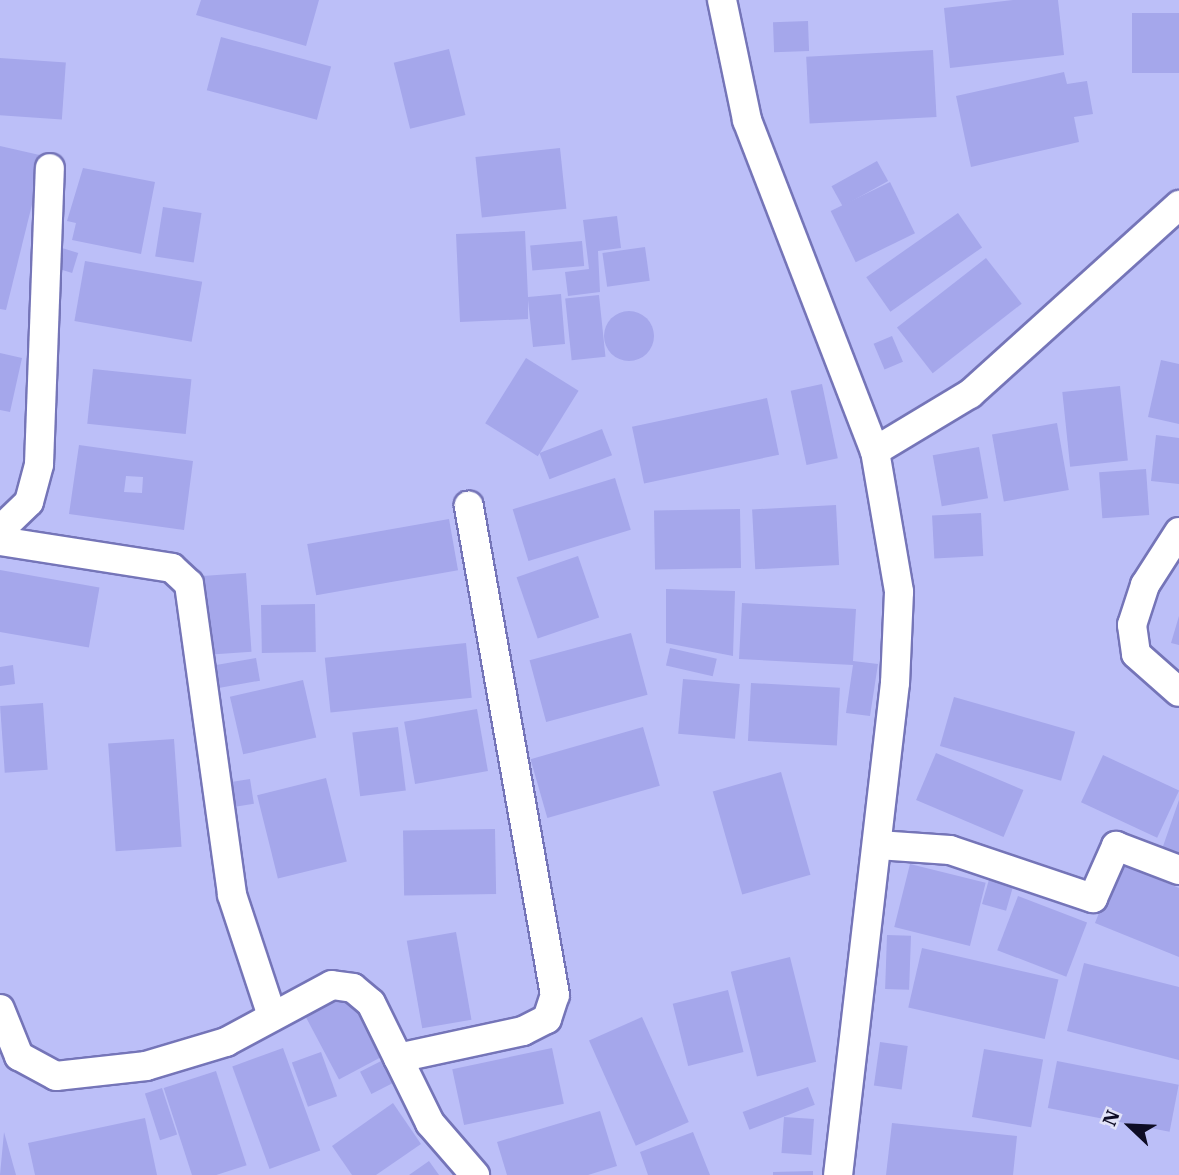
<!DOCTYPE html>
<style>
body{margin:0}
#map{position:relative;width:1179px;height:1175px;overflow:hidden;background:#bcbff8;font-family:"IBM Plex Serif",serif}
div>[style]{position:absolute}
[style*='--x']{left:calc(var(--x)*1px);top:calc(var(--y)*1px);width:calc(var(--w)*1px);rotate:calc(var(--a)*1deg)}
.building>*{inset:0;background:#a5a7eb;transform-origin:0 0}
.round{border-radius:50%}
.roads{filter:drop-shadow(2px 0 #7575b8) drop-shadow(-2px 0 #7575b8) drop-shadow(0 2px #7575b8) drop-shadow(0 -2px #7575b8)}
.street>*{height:28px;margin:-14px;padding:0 14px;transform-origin:14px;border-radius:14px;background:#fff}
span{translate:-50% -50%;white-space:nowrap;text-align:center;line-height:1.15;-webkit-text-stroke:5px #e2e3f9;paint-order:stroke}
.north{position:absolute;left:1095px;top:1091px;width:70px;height:70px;-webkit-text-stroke:5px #e2e3f9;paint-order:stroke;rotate:293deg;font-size:19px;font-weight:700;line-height:28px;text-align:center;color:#0e0c25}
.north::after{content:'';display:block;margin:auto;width:24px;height:32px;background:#0e0c25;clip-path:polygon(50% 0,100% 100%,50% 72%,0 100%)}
</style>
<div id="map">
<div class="building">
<div style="clip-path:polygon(201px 0,319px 0,306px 46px,196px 15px)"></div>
<div style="clip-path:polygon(1013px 0,1058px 0,1064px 55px,950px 68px,944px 8px)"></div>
<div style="left:1179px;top:13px;width:60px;height:47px;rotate:90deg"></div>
<div style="left:808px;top:21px;width:30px;height:35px;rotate:88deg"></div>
<div style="left:221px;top:37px;width:114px;height:55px;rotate:15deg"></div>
<div style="left:449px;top:49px;width:68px;height:57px;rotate:76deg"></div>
<div style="left:933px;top:50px;width:67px;height:127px;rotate:87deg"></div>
<div style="left:0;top:58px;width:66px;height:57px;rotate:4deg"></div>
<div style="clip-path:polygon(1064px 72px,1067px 84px,1087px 81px,1093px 114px,1074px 117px,1079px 142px,971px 167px,956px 96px)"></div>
<div style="clip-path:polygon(0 146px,44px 156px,6px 310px,0 309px)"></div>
<div style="left:560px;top:148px;width:61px;height:85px;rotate:84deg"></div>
<div style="left:877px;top:161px;width:23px;height:52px;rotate:61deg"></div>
<div style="clip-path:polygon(83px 168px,155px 182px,141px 254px,72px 240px,76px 223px,67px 221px)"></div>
<div style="left:890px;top:182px;width:57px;height:66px;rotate:64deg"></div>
<div style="left:163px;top:207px;width:39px;height:50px;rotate:9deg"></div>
<div style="left:958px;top:213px;width:42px;height:112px;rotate:55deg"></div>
<div style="clip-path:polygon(617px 216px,621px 248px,598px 251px,600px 292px,568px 296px,565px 272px,589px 269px,583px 220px)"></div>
<div style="clip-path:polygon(525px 231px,528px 297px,561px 294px,565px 344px,533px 347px,528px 300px,528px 319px,460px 322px,456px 234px)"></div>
<div style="left:582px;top:241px;width:25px;height:52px;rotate:85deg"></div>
<div style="left:645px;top:247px;width:34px;height:43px;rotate:82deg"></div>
<div style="left:62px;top:248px;width:17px;height:21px;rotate:17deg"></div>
<div style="left:986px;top:258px;width:58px;height:113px;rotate:52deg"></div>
<div style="left:85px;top:261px;width:119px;height:61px;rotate:10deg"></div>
<div style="left:599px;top:295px;width:62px;height:34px;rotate:84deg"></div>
<div class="round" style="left:604px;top:311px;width:50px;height:50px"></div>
<div style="left:892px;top:336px;width:28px;height:20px;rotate:67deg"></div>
<div style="clip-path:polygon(0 353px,22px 358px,10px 412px,0 410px)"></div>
<div style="left:526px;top:358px;width:62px;height:77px;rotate:32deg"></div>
<div style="clip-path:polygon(1161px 360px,1179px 364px,1179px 424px,1148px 417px)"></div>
<div style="left:93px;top:369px;width:99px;height:55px;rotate:6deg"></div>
<div style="left:822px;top:384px;width:76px;height:32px;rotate:78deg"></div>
<div style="left:1120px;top:386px;width:75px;height:58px;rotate:84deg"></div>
<div style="left:767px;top:398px;width:58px;height:138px;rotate:78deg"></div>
<div style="left:1057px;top:423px;width:68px;height:66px;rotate:80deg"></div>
<div style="left:602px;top:429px;width:28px;height:67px;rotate:69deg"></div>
<div style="clip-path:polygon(1156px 435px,1179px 438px,1179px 484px,1151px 481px)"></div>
<div style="clip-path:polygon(evenodd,79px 445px,193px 461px,184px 530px,69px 514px,79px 445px,126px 476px,143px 477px,142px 493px,124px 492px,126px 476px)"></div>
<div style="left:979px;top:447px;width:52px;height:47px;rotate:80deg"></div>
<div style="left:1146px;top:469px;width:46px;height:47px;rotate:86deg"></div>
<div style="left:615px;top:478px;width:54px;height:107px;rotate:73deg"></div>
<div style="left:836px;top:505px;width:60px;height:84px;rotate:87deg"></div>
<div style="left:740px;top:509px;width:59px;height:86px;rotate:89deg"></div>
<div style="left:981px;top:513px;width:43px;height:49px;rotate:87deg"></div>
<div style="left:449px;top:519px;width:52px;height:144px;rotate:80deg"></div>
<div style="left:578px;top:556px;width:65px;height:65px;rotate:71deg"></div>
<div style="left:0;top:570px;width:101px;height:61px;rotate:10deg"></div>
<div style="left:246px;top:573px;width:79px;height:51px;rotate:86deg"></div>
<div style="clip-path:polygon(666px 589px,735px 591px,733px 656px,666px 643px)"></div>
<div style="clip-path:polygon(742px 603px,856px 609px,853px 661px,878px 664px,870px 716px,846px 713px,853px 665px,739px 659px)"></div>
<div style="left:315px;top:604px;width:48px;height:54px;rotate:89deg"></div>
<div style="clip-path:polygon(1179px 616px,1179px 645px,1171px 643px)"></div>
<div style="left:631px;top:633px;width:64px;height:105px;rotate:75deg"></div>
<div style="left:466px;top:643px;width:55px;height:142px;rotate:84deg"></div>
<div style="left:670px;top:648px;width:48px;height:18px;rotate:13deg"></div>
<div style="left:256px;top:658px;width:23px;height:49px;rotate:80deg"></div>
<div style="clip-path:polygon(13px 665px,15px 684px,0 686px,0 667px)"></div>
<div style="left:683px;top:679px;width:57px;height:55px;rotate:5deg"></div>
<div style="left:303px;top:680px;width:59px;height:75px;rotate:77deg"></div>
<div style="left:751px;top:683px;width:89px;height:58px;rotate:3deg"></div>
<div style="left:954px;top:697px;width:126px;height:51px;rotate:16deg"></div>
<div style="left:43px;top:703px;width:67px;height:43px;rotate:86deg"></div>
<div style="left:477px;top:709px;width:63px;height:74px;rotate:80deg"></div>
<div style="left:398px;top:727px;width:64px;height:46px;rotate:83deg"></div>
<div style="left:643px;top:727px;width:61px;height:117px;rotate:74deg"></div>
<div style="left:174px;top:739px;width:108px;height:66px;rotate:86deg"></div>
<div style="left:936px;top:753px;width:95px;height:51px;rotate:23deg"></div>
<div style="left:1103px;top:755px;width:84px;height:52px;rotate:25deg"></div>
<div style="left:781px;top:772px;width:107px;height:71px;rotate:74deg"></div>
<div style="left:326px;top:778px;width:86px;height:71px;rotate:76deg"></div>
<div style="left:250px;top:779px;width:25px;height:27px;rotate:81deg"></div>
<div style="clip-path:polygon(1179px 800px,1179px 862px,1160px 855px)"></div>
<div style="left:495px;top:829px;width:65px;height:92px;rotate:89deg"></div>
<div style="clip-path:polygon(1119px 863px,1179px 888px,1179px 957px,1095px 923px)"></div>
<div style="left:910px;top:864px;width:78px;height:65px;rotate:14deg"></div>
<div style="left:990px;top:876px;width:25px;height:29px;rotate:16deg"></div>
<div style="left:1018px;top:896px;width:74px;height:58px;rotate:21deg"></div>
<div style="left:456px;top:932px;width:89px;height:50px;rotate:80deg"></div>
<div style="left:887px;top:935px;width:24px;height:54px;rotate:2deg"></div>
<div style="left:922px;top:948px;width:140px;height:61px;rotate:13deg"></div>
<div style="left:790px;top:957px;width:108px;height:61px;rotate:76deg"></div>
<div style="clip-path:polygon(1084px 963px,1179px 987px,1179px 1060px,1067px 1031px)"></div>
<div style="left:728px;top:990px;width:64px;height:57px;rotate:76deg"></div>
<div style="left:348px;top:992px;width:73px;height:49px;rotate:62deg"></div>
<div style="left:642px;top:1017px;width:115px;height:58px;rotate:66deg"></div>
<div style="left:880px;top:1042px;width:28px;height:44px;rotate:8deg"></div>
<div style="left:283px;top:1048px;width:109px;height:54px;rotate:70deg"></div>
<div style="left:552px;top:1048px;width:57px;height:102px;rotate:78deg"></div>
<div style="left:984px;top:1049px;width:60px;height:69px;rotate:10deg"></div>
<div style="left:321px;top:1052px;width:47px;height:31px;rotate:70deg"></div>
<div style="left:385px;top:1059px;width:25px;height:28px;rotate:63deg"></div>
<div style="left:1057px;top:1061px;width:124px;height:48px;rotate:11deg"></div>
<div style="left:216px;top:1071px;width:99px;height:55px;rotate:72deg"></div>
<div style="left:808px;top:1087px;width:19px;height:70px;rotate:69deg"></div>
<div style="left:162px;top:1088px;width:49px;height:18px;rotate:72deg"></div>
<div style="clip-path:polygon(393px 1103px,421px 1144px,376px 1175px,352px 1175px,332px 1146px)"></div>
<div style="clip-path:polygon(600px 1111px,617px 1166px,588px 1175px,507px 1175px,497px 1142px)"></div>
<div style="left:784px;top:1117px;width:30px;height:36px;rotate:4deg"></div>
<div style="clip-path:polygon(145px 1118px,157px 1175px,35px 1175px,28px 1143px)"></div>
<div style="clip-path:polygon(892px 1123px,1017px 1136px,1013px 1175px,886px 1175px)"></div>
<div style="clip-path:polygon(4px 1132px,16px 1175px,0 1175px)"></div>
<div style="clip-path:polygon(693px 1132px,710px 1175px,648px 1175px,640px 1152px)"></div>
<div style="clip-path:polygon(429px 1161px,439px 1175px,409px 1175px)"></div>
<div style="clip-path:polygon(813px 1171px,813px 1175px,773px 1175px,773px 1172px)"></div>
</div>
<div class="roads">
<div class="street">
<div style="--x:722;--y:0;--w:123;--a:78.2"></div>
<div style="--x:747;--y:120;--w:355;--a:68.9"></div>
<div style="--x:875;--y:451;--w:143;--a:80.3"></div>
<div style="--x:899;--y:592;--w:91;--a:92.5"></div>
<div style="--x:895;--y:683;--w:495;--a:96.6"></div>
<div style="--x:875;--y:451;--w:111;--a:-31"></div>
<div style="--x:970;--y:394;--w:282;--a:-42.1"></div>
<div style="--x:0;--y:530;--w:40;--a:-44"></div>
<div style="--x:29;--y:502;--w:39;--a:-75"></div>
<div style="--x:39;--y:464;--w:296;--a:-87.9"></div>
<div style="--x:1179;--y:532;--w:63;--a:122.7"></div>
<div style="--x:1145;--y:585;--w:42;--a:108"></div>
<div style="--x:1132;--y:625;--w:29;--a:82"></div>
<div style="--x:1136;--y:654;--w:57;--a:41.5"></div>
<div style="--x:0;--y:541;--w:174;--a:8.9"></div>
<div style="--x:172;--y:568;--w:23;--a:43"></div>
<div style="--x:189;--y:584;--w:314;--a:82.1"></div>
<div style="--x:232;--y:895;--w:124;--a:71.7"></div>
<div style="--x:878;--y:845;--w:72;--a:4"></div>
<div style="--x:950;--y:850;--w:151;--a:18.6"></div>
<div style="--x:1093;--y:898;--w:57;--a:-66.1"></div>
<div style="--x:1116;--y:846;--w:67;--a:20.9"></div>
<div style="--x:0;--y:1009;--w:51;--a:68"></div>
<div style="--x:19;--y:1056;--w:42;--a:28.4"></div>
<div style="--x:56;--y:1076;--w:91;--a:-6.3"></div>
<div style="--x:146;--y:1066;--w:84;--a:-16.7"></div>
<div style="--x:226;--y:1042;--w:120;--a:-28.3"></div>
<div style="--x:332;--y:985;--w:21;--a:8"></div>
<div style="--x:353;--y:988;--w:23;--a:40"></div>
<div style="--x:371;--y:1003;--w:134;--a:63.8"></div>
<div style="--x:430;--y:1123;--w:69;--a:49.1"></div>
<div style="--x:398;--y:1058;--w:128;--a:-12.2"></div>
<div style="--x:523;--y:1031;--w:27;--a:-27"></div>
<div style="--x:547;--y:1019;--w:25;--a:-72"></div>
<div style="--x:555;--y:995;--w:497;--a:-100"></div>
</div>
</div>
<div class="north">N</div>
</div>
